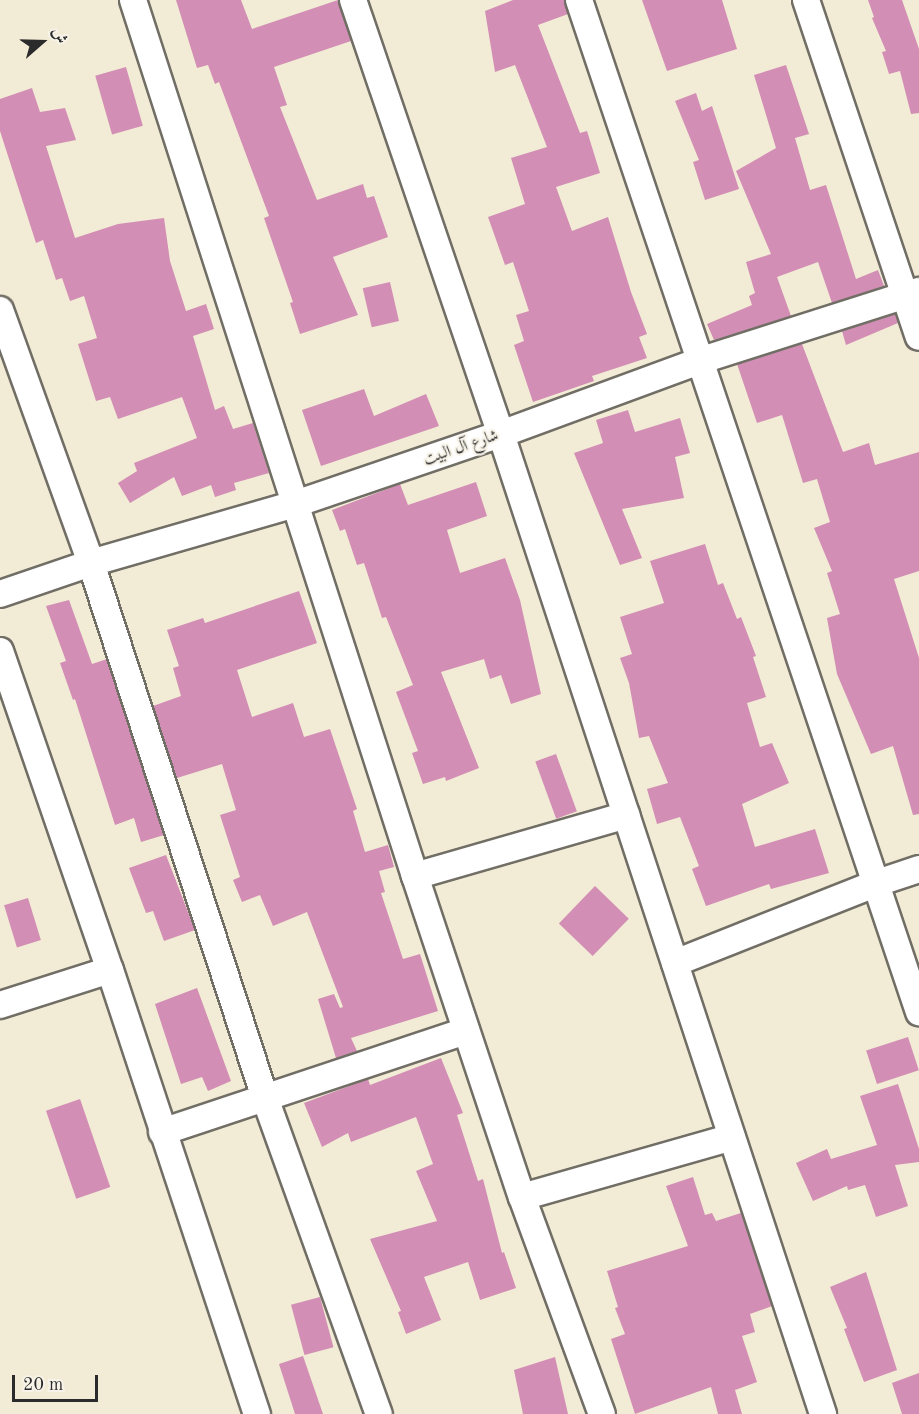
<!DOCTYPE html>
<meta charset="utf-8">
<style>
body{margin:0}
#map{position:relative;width:919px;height:1414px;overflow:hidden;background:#f2ebd5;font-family:"Old Standard TT",Amiri,serif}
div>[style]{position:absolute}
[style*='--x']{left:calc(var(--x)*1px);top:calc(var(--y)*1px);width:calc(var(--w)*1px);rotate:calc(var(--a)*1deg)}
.building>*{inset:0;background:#d28eb4;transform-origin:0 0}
.roads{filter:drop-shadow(2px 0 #716e66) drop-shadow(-2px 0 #716e66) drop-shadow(0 2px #716e66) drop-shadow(0 -2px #716e66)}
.street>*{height:26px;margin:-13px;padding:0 13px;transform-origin:13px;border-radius:13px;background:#fff}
span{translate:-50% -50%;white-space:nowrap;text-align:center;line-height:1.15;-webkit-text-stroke:4.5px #f7f3e8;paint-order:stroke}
.street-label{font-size:16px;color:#2b2b2b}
.north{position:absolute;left:12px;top:12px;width:60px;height:60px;-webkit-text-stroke:4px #f7f3e8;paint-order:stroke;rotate:70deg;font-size:16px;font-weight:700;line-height:24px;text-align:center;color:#2b2b2b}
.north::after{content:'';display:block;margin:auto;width:21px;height:27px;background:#2b2b2b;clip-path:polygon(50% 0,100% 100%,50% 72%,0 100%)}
.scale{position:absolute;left:12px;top:1375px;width:86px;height:27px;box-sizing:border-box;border:3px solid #2b2b2b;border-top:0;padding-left:8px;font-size:18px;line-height:21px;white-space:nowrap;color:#2b2b2b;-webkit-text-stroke:4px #f7f3e8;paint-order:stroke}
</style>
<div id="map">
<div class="building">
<div style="clip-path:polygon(176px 0,241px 0,252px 29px,338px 0,351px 41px,274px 67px,287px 105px,280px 107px,317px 200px,363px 184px,367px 198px,374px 196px,388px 237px,333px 257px,358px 315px,300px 334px,290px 303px,293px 302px,264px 218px,269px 216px,219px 82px,215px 84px,208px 65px,197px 68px)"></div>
<div style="clip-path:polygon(513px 0,564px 0,568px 14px,538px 25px,580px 133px,587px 131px,600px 173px,556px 187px,572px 231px,608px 217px,631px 292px,647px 334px,639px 337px,647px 358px,592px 376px,594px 381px,533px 402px,514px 345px,524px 341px,516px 315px,529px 311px,513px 262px,505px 265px,488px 217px,525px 204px,511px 158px,547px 147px,515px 65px,495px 72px,485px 11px)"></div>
<div style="clip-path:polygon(642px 0,722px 0,737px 49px,667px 71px)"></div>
<div style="clip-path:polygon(868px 0,902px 0,919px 49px,919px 113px,911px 114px,900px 71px,889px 74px,882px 52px,886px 51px,872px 18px,874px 17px)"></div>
<div style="clip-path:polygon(786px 65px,809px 134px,795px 138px,810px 190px,826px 185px,856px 279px,878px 270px,884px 286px,832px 303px,818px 262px,777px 277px,791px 316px,714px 340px,707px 324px,752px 305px,749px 296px,755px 293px,746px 262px,771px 254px,736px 171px,776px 148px,754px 75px)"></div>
<div style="left:126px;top:67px;width:61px;height:32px;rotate:74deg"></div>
<div style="clip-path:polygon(32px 88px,40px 112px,65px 108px,76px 140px,46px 146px,75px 238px,118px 224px,164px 218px,170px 261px,186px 311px,206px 304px,214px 329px,193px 336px,215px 410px,224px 406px,233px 429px,253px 423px,269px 473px,234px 483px,236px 490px,215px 497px,211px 485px,182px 496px,174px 477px,130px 503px,118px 483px,137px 471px,134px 463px,197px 438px,182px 397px,118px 419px,110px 397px,96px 401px,78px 344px,97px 338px,84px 296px,70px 301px,62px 278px,56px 280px,43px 240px,36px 243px,0 131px,0 99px)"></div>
<div style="clip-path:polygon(696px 93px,702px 111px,712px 106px,739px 189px,705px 200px,693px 162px,699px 160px,675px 101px)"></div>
<div style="left:390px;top:282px;width:40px;height:28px;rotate:77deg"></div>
<div style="clip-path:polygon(896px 314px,898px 323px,846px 345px,842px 331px)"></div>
<div style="clip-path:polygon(802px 344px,843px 452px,869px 443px,875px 465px,919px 452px,919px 571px,894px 579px,919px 658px,919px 814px,913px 815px,893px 746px,871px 754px,837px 674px,827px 618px,840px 614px,827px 573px,832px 571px,814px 528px,830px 522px,817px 479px,803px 483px,782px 415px,757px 423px,737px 364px)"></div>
<div style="clip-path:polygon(364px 389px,374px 416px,426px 394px,439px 426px,321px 466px,302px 410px)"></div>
<div style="clip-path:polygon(628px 410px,635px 432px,680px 418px,690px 453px,675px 457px,684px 498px,622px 509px,642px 558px,620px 565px,574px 453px,603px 443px,596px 420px)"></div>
<div style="clip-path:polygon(476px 482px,487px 516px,447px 530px,460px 573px,505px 558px,520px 600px,541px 694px,511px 704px,501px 675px,490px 679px,484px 659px,441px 672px,479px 768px,446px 781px,445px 777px,423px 784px,412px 753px,418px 751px,396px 692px,413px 685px,386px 617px,382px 618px,364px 563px,357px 565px,345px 529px,340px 531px,332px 510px,400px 484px,408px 505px)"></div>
<div style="clip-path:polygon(705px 544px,718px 585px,723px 583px,737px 619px,741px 617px,756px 656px,753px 657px,766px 697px,747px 703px,760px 747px,772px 743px,789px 783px,742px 804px,755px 847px,815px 829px,829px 873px,771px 889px,769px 884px,706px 906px,692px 869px,699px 866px,680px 817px,657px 824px,647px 789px,668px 783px,649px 736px,639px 738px,629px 683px,620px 658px,632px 654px,620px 617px,664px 603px,650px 561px)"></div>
<div style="clip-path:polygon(299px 591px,317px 643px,237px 670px,252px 717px,293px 703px,304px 737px,330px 729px,357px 809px,353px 811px,365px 852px,388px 845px,394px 867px,379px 871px,385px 892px,381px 893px,403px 959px,420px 954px,438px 1011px,351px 1038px,357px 1051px,336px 1058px,318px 999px,334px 994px,340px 1008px,343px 1007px,307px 912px,273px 926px,260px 895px,242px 902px,233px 880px,240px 877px,220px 815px,236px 810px,222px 764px,177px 778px,153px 706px,181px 696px,173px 668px,179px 666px,167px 630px,203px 618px,205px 623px)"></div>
<div style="clip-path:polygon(69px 600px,92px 664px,107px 659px,164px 835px,141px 842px,134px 818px,115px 825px,75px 699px,73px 700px,60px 663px,66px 661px,46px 606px)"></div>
<div style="left:556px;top:754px;width:61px;height:22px;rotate:70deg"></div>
<div style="clip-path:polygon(166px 855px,195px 930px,164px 941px,153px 911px,146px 913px,129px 868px)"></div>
<div style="left:595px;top:886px;width:47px;height:52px;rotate:44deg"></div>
<div style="left:28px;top:898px;width:44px;height:25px;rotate:73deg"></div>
<div style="clip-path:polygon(197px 988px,231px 1081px,208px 1091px,202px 1077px,181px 1084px,155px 1004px)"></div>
<div style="left:908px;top:1037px;width:35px;height:44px;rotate:72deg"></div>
<div style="clip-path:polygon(441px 1058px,463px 1113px,457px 1115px,478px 1181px,483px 1179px,502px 1253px,504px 1252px,516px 1288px,480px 1300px,468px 1262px,424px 1277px,441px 1320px,406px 1334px,398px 1312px,401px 1311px,370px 1239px,437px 1221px,416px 1171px,433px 1164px,416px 1117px,351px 1142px,348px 1133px,322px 1147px,304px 1103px,368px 1079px,370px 1085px)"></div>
<div style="clip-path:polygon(898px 1084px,919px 1149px,919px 1162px,895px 1165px,908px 1206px,876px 1217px,865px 1185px,848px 1190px,847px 1186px,813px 1201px,796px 1163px,827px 1149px,831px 1159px,877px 1145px,860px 1096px)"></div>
<div style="left:80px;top:1099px;width:93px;height:36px;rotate:71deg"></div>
<div style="clip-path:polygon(693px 1177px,705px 1215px,712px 1213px,716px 1221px,741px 1213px,772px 1306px,750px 1314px,755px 1332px,742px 1336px,757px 1382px,735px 1390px,742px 1414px,718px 1414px,711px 1387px,635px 1414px,611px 1339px,625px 1334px,615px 1308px,618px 1307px,607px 1271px,688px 1246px,666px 1186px)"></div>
<div style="clip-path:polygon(866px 1272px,897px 1370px,864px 1382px,844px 1329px,847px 1328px,830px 1287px)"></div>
<div style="left:320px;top:1297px;width:52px;height:30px;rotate:75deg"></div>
<div style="clip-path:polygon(303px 1356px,323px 1414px,295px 1414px,279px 1364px)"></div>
<div style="clip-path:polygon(555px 1357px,568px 1414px,523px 1414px,514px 1370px)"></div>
<div style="clip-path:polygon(919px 1373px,919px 1414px,902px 1414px,892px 1383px)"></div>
</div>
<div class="roads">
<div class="street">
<div style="--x:133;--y:0;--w:920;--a:72.16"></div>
<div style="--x:415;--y:876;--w:338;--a:71.6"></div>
<div style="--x:522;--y:1197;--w:231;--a:69.8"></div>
<div style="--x:353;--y:0;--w:459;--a:71.2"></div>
<div style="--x:501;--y:434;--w:1032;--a:71.81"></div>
<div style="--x:579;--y:0;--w:1068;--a:71.43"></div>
<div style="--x:806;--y:0;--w:355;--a:71.5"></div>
<div style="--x:0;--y:310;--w:269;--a:70.2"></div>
<div style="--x:91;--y:563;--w:563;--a:71.98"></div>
<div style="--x:265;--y:1098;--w:336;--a:70.2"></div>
<div style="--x:0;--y:594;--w:96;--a:-18.8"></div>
<div style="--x:91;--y:563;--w:212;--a:-16.1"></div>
<div style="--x:295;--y:504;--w:218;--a:-18.8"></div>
<div style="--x:501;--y:434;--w:211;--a:-20.2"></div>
<div style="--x:699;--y:361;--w:231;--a:-17.7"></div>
<div style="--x:0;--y:651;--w:337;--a:71"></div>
<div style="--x:110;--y:970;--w:468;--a:71.7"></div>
<div style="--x:415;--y:876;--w:220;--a:-16.1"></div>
<div style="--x:675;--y:963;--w:217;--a:-21.6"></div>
<div style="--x:877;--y:883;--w:44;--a:-18.4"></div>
<div style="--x:0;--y:1005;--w:115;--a:-17.7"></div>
<div style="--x:162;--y:1132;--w:320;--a:-18.4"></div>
<div style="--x:522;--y:1197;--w:218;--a:-15.9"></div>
</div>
</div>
<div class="street-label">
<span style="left:461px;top:448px;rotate:-19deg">شارع آل البيت</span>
</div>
<div class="north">ش</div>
<div class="scale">20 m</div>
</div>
